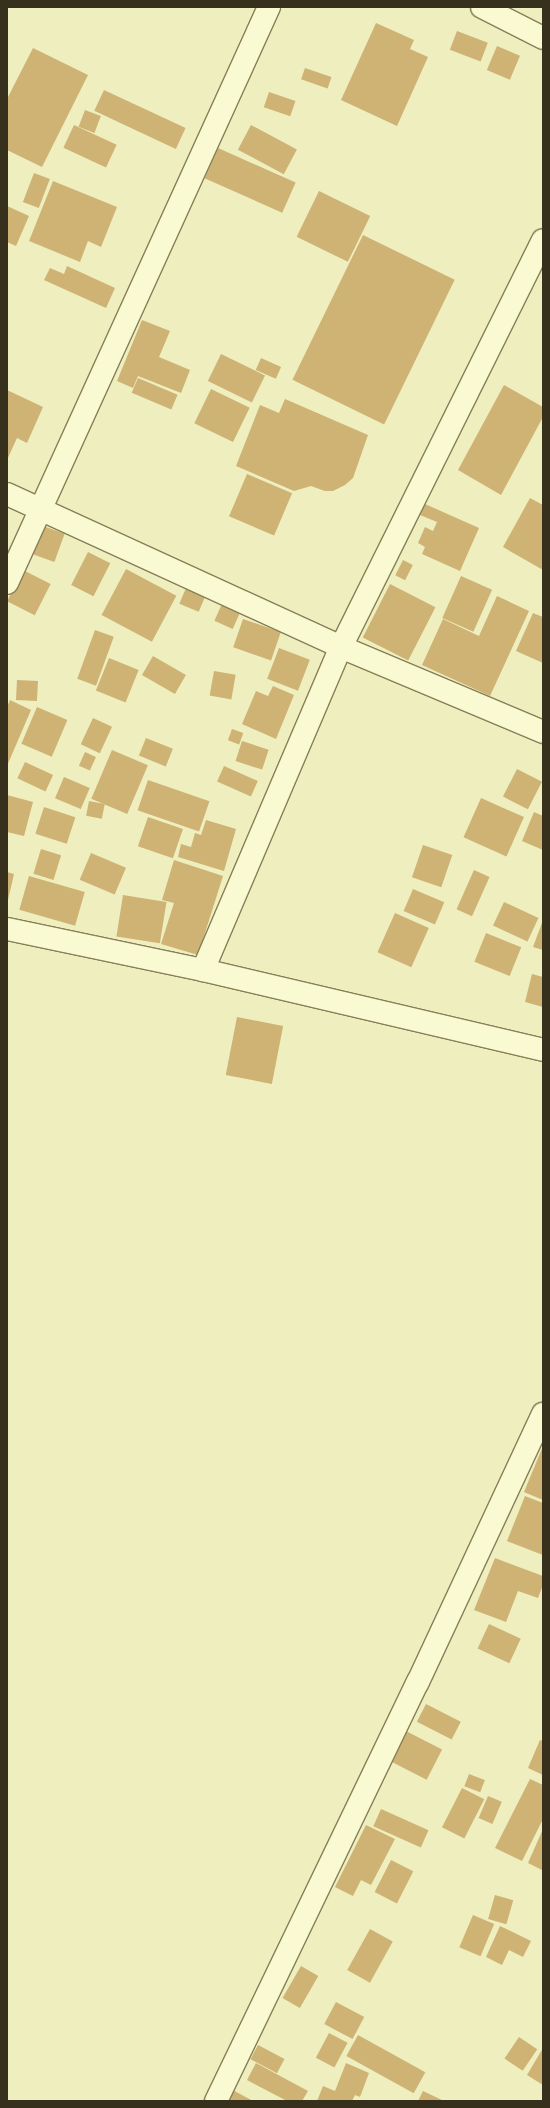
<!DOCTYPE html>
<style>
body{margin:0}
#map{position:relative;width:550px;height:2108px;overflow:hidden;background:#eeeebf;font-family:Spectral,serif}
div>[style]{position:absolute}
[style*='--x']{left:calc(var(--x)*1px);top:calc(var(--y)*1px);width:calc(var(--w)*1px);rotate:calc(var(--a)*1deg)}
.building>*{inset:0;background:#ceb374;transform-origin:0 0}
.roads{filter:drop-shadow(1px 0 #877f57) drop-shadow(-1px 0 #877f57) drop-shadow(0 1px #877f57) drop-shadow(0 -1px #877f57)}
.minor>*{height:22px;margin:-11px;padding:0 11px;transform-origin:11px;border-radius:11px;background:#f9f9d2}
span{translate:-50% -50%;white-space:nowrap;text-align:center;line-height:1.15;-webkit-text-stroke:3px #f6f6ce;paint-order:stroke}
.frame{position:absolute;inset:0;border:8px solid #36301c;pointer-events:none}
</style>
<div id="map">
<div class="building">
<div style="clip-path:polygon(376px 23px,414px 40px,410px 49px,428px 57px,397px 126px,341px 100px)"></div>
<div style="left:457px;top:31px;width:33px;height:20px;rotate:21deg"></div>
<div style="left:497px;top:46px;width:25px;height:26px;rotate:23deg"></div>
<div style="clip-path:polygon(33px 48px,88px 75px,42px 167px,7px 150px,7px 99px)"></div>
<div style="left:305px;top:68px;width:28px;height:12px;rotate:19deg"></div>
<div style="left:104px;top:90px;width:90px;height:23px;rotate:25deg"></div>
<div style="left:269px;top:92px;width:28px;height:16px;rotate:19deg"></div>
<div style="left:85px;top:110px;width:17px;height:18px;rotate:21deg"></div>
<div style="left:74px;top:125px;width:47px;height:25px;rotate:25deg"></div>
<div style="left:251px;top:125px;width:52px;height:28px;rotate:28deg"></div>
<div style="left:218px;top:148px;width:85px;height:33px;rotate:24deg"></div>
<div style="left:34px;top:173px;width:17px;height:31px;rotate:21deg"></div>
<div style="clip-path:polygon(53px 181px,117px 207px,101px 247px,88px 241px,80px 262px,29px 241px)"></div>
<div style="left:319px;top:191px;width:57px;height:51px;rotate:26deg"></div>
<div style="clip-path:polygon(7px 206px,29px 216px,16px 246px,7px 242px)"></div>
<div style="left:363px;top:235px;width:102px;height:161px;rotate:26deg"></div>
<div style="clip-path:polygon(67px 266px,115px 288px,106px 308px,44px 280px,50px 268px,64px 274px)"></div>
<div style="clip-path:polygon(142px 320px,170px 331px,159px 357px,190px 370px,181px 393px,138px 376px,133px 388px,117px 381px)"></div>
<div style="left:221px;top:354px;width:49px;height:30px;rotate:26deg"></div>
<div style="left:261px;top:358px;width:22px;height:13px;rotate:24deg"></div>
<div style="left:138px;top:378px;width:43px;height:16px;rotate:23deg"></div>
<div style="clip-path:polygon(504px 385px,543px 407px,543px 417px,501px 495px,458px 470px)"></div>
<div style="left:211px;top:389px;width:43px;height:38px;rotate:26deg"></div>
<div style="clip-path:polygon(7px 390px,43px 407px,27px 443px,17px 438px,7px 460px)"></div>
<div style="clip-path:polygon(285px 399px,368px 435px,353px 478px,345px 485px,333px 491px,325px 491px,311px 486px,294px 491px,236px 466px,260px 405px,279px 413px)"></div>
<div style="left:247px;top:474px;width:49px;height:46px;rotate:23deg"></div>
<div style="clip-path:polygon(530px 498px,543px 505px,543px 570px,503px 547px)"></div>
<div style="clip-path:polygon(425px 504px,479px 528px,460px 571px,422px 554px,425px 547px,418px 543px,425px 527px,433px 531px,437px 522px,420px 515px)"></div>
<div style="left:43px;top:526px;width:23px;height:30px;rotate:20deg"></div>
<div style="left:88px;top:552px;width:25px;height:37px;rotate:27deg"></div>
<div style="left:403px;top:560px;width:11px;height:17px;rotate:27deg"></div>
<div style="left:126px;top:569px;width:57px;height:52px;rotate:28deg"></div>
<div style="left:23px;top:570px;width:31px;height:35px;rotate:27deg"></div>
<div style="left:461px;top:576px;width:34px;height:46px;rotate:24deg"></div>
<div style="left:390px;top:584px;width:51px;height:60px;rotate:27deg"></div>
<div style="left:186px;top:588px;width:21px;height:17px;rotate:23deg"></div>
<div style="clip-path:polygon(497px 596px,529px 611px,490px 696px,422px 665px,443px 619px,479px 636px)"></div>
<div style="left:225px;top:597px;width:20px;height:26px;rotate:24deg"></div>
<div style="clip-path:polygon(533px 613px,543px 617px,543px 663px,516px 651px)"></div>
<div style="left:243px;top:619px;width:40px;height:30px;rotate:19deg"></div>
<div style="left:95px;top:630px;width:20px;height:52px;rotate:20deg"></div>
<div style="left:279px;top:648px;width:33px;height:33px;rotate:21deg"></div>
<div style="left:153px;top:656px;width:38px;height:22px;rotate:30deg"></div>
<div style="left:109px;top:658px;width:32px;height:35px;rotate:22deg"></div>
<div style="left:214px;top:671px;width:22px;height:25px;rotate:10deg"></div>
<div style="left:17px;top:680px;width:21px;height:20px;rotate:3deg"></div>
<div style="clip-path:polygon(273px 686px,294px 695px,276px 739px,242px 724px,256px 691px,268px 696px)"></div>
<div style="clip-path:polygon(10px 700px,31px 710px,7px 766px,7px 707px)"></div>
<div style="left:37px;top:707px;width:33px;height:40px;rotate:23deg"></div>
<div style="left:93px;top:718px;width:21px;height:29px;rotate:25deg"></div>
<div style="left:232px;top:729px;width:12px;height:12px;rotate:20deg"></div>
<div style="left:146px;top:738px;width:29px;height:19px;rotate:22deg"></div>
<div style="left:242px;top:741px;width:28px;height:21px;rotate:18deg"></div>
<div style="left:112px;top:750px;width:39px;height:53px;rotate:23deg"></div>
<div style="left:85px;top:752px;width:12px;height:15px;rotate:24deg"></div>
<div style="left:25px;top:762px;width:31px;height:18px;rotate:25deg"></div>
<div style="left:224px;top:766px;width:37px;height:17px;rotate:24deg"></div>
<div style="left:517px;top:769px;width:28px;height:31px;rotate:27deg"></div>
<div style="left:64px;top:777px;width:28px;height:23px;rotate:23deg"></div>
<div style="left:148px;top:780px;width:65px;height:32px;rotate:19deg"></div>
<div style="clip-path:polygon(7px 795px,33px 802px,24px 836px,7px 832px)"></div>
<div style="left:481px;top:798px;width:47px;height:43px;rotate:24deg"></div>
<div style="left:89px;top:801px;width:16px;height:15px;rotate:11deg"></div>
<div style="left:44px;top:807px;width:33px;height:28px;rotate:18deg"></div>
<div style="clip-path:polygon(534px 812px,543px 816px,543px 850px,522px 841px)"></div>
<div style="left:148px;top:817px;width:37px;height:31px;rotate:19deg"></div>
<div style="clip-path:polygon(206px 820px,236px 829px,224px 871px,178px 857px,181px 844px,191px 847px,195px 833px,201px 835px)"></div>
<div style="left:423px;top:845px;width:31px;height:34px;rotate:19deg"></div>
<div style="left:41px;top:849px;width:21px;height:26px;rotate:17deg"></div>
<div style="left:91px;top:853px;width:38px;height:29px;rotate:23deg"></div>
<div style="clip-path:polygon(174px 860px,223px 876px,198px 955px,161px 944px,174px 903px,162px 900px)"></div>
<div style="left:474px;top:870px;width:17px;height:43px;rotate:24deg"></div>
<div style="clip-path:polygon(7px 872px,14px 874px,8px 900px,7px 900px)"></div>
<div style="left:29px;top:876px;width:58px;height:35px;rotate:16deg"></div>
<div style="left:413px;top:889px;width:34px;height:24px;rotate:23deg"></div>
<div style="left:123px;top:895px;width:44px;height:42px;rotate:9deg"></div>
<div style="left:504px;top:902px;width:38px;height:26px;rotate:25deg"></div>
<div style="left:395px;top:913px;width:37px;height:43px;rotate:24deg"></div>
<div style="clip-path:polygon(543px 920px,543px 950px,533px 947px)"></div>
<div style="left:486px;top:933px;width:38px;height:31px;rotate:22deg"></div>
<div style="clip-path:polygon(532px 974px,543px 977px,543px 1007px,525px 1002px)"></div>
<div style="left:237px;top:1017px;width:47px;height:59px;rotate:11deg"></div>
<div style="clip-path:polygon(543px 1446px,543px 1500px,524px 1492px)"></div>
<div style="clip-path:polygon(525px 1496px,543px 1503px,543px 1555px,507px 1541px)"></div>
<div style="clip-path:polygon(495px 1558px,543px 1576px,543px 1585px,538px 1598px,518px 1591px,506px 1622px,474px 1610px)"></div>
<div style="left:489px;top:1624px;width:35px;height:27px;rotate:25deg"></div>
<div style="left:426px;top:1704px;width:39px;height:20px;rotate:27deg"></div>
<div style="left:402px;top:1729px;width:45px;height:34px;rotate:27deg"></div>
<div style="clip-path:polygon(540px 1740px,543px 1741px,543px 1775px,528px 1768px)"></div>
<div style="left:469px;top:1774px;width:17px;height:13px;rotate:21deg"></div>
<div style="clip-path:polygon(530px 1779px,543px 1785px,543px 1819px,522px 1861px,495px 1848px)"></div>
<div style="left:462px;top:1788px;width:25px;height:44px;rotate:27deg"></div>
<div style="left:488px;top:1796px;width:15px;height:24px;rotate:23deg"></div>
<div style="left:381px;top:1809px;width:52px;height:19px;rotate:24deg"></div>
<div style="clip-path:polygon(366px 1825px,395px 1839px,371px 1885px,361px 1880px,353px 1896px,335px 1887px)"></div>
<div style="clip-path:polygon(543px 1829px,543px 1868px,542px 1870px,528px 1863px)"></div>
<div style="left:391px;top:1860px;width:25px;height:36px;rotate:27deg"></div>
<div style="left:495px;top:1895px;width:19px;height:25px;rotate:16deg"></div>
<div style="left:473px;top:1915px;width:23px;height:35px;rotate:23deg"></div>
<div style="clip-path:polygon(500px 1926px,531px 1941px,523px 1957px,509px 1950px,502px 1965px,486px 1957px)"></div>
<div style="left:370px;top:1929px;width:26px;height:47px;rotate:29deg"></div>
<div style="left:301px;top:1966px;width:20px;height:37px;rotate:30deg"></div>
<div style="left:336px;top:2002px;width:32px;height:25px;rotate:28deg"></div>
<div style="left:329px;top:2033px;width:21px;height:28px;rotate:28deg"></div>
<div style="left:358px;top:2035px;width:77px;height:24px;rotate:29deg"></div>
<div style="left:519px;top:2037px;width:22px;height:26px;rotate:34deg"></div>
<div style="left:258px;top:2045px;width:30px;height:16px;rotate:28deg"></div>
<div style="clip-path:polygon(543px 2048px,543px 2085px,527px 2075px)"></div>
<div style="clip-path:polygon(256px 2063px,308px 2091px,302px 2101px,287px 2101px,247px 2080px)"></div>
<div style="clip-path:polygon(346px 2063px,369px 2073px,360px 2097px,355px 2095px,352px 2101px,317px 2101px,323px 2086px,335px 2091px)"></div>
<div style="clip-path:polygon(229px 2088px,253px 2101px,222px 2101px)"></div>
<div style="clip-path:polygon(423px 2091px,444px 2101px,418px 2101px)"></div>
</div>
<div class="roads">
<div class="minor">
<div style="--x:482;--y:7;--w:68;--a:26.9"></div>
<div style="--x:7;--y:494;--w:367;--a:24.6"></div>
<div style="--x:341;--y:647;--w:219;--a:22.8"></div>
<div style="--x:7;--y:583;--w:633;--a:-65.54"></div>
<div style="--x:7;--y:929;--w:200;--a:11.8"></div>
<div style="--x:203;--y:970;--w:349;--a:13.2"></div>
<div style="--x:203;--y:970;--w:351;--a:-66.9"></div>
<div style="--x:341;--y:647;--w:454;--a:-63.6"></div>
<div style="--x:216;--y:2101;--w:465;--a:-64.3"></div>
<div style="--x:418;--y:1682;--w:296;--a:-65"></div>
</div>
</div>
<div class="frame"></div>
</div>
